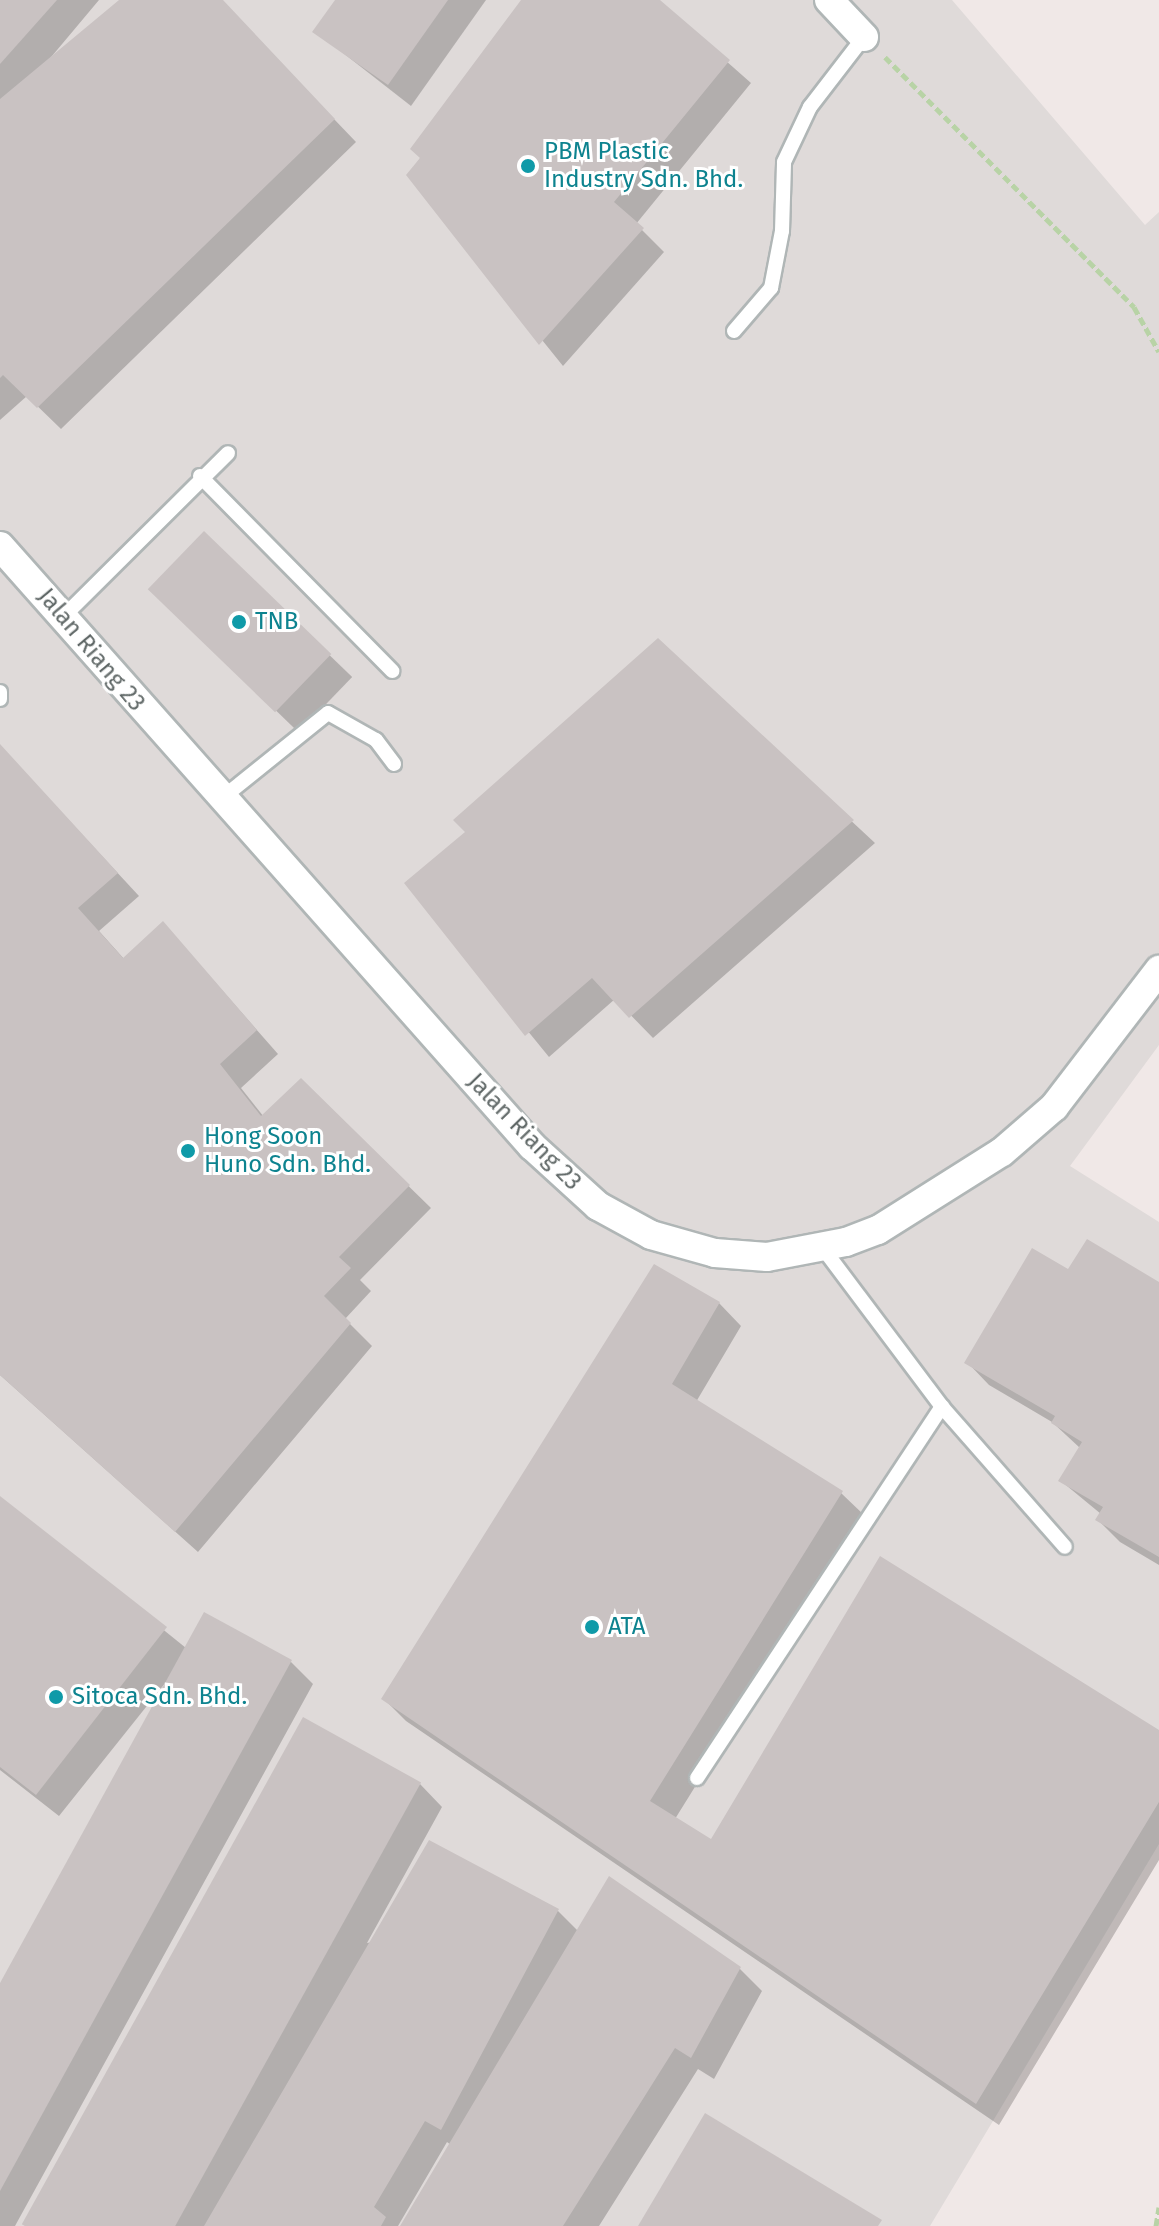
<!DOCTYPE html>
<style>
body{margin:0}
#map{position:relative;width:1159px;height:2226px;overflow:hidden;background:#f0e8e7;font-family:"Fira Sans",sans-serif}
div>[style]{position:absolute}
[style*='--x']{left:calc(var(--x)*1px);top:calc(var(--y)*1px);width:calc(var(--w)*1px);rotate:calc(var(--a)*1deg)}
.industrial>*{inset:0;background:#dfdad9}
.shadow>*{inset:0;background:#0003;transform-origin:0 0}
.building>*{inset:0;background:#c9c2c2;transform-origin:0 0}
.path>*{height:5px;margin-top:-2.5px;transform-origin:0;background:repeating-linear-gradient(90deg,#b8d3a6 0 8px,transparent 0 12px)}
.roads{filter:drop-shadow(2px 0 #b0b6b6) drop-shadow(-2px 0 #b0b6b6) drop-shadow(0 2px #b0b6b6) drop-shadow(0 -2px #b0b6b6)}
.service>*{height:14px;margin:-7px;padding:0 7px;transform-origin:7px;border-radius:7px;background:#fff}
.minor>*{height:28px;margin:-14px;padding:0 14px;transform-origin:14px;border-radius:14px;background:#fff}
.dots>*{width:22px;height:22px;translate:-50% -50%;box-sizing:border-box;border:4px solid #fff;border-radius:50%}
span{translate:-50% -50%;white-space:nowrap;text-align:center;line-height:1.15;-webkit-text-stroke:6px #fff;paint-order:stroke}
.culture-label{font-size:24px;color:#0d838f}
.left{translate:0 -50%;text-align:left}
.street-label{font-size:24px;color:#5f6766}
</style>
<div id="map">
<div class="industrial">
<div style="clip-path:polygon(0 0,952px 0,1145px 225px,1159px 212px,1159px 1045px,1070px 1166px,1159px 1222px,1159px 1844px,930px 2226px,0 2226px)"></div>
</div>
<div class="shadow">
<div style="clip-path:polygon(0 0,99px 0,47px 62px,122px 0,220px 0,356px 142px,61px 429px,27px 396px,0 420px)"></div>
<div style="clip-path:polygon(337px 0,486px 0,411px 106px,315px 31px)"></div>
<div style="clip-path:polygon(524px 0,657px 0,751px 83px,636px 224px,664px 252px,563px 366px,409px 175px)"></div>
<div style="left:204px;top:534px;width:206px;height:77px;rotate:44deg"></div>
<div style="clip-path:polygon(658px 641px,875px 843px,653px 1038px,615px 999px,549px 1057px,407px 883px,468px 833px)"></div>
<div style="clip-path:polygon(0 746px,139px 896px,99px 931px,125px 960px,163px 923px,278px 1054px,241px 1088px,264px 1117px,301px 1081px,431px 1208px,360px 1280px,371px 1291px,345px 1319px,372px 1346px,198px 1552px,0 1375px)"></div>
<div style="clip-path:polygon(1069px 1272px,1159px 1284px,1159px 1565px,1120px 1542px,1098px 1520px,1101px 1514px,1061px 1481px,1080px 1448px,1052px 1422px,989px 1385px,967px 1362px)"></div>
<div style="clip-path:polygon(719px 1303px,741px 1326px,696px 1402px,841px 1493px,864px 1515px,675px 1819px,712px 1842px,1159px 1732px,1159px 1860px,999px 2125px,406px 1721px,384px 1699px)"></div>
<div style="clip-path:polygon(0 1498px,186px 1648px,291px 1662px,313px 1684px,15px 2226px,0 2226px,0 1988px,170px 1677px,59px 1816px,0 1770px)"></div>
<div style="clip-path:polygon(420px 1784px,442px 1807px,367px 1943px,558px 1911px,579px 1932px,740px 1969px,762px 1991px,714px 2079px,698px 2069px,599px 2226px,403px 2226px,451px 2145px,447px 2142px,398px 2226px,26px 2226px)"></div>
</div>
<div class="building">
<div style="clip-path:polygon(0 0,57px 0,0 64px)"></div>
<div style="clip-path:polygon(119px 0,223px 0,335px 119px,37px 408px,3px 375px,0 378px,0 99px)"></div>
<div style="clip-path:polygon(335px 0,448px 0,388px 85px,312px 32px)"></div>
<div style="clip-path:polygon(521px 0,660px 0,730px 60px,614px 202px,644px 228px,539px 345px,406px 175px,420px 158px,410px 149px)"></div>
<div style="left:204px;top:531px;width:177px;height:81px;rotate:44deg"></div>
<div style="clip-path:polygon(658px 638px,854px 820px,629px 1018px,592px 978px,525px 1036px,404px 883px,465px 832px,453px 820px)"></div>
<div style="clip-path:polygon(0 744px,118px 873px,78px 908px,123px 958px,163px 921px,257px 1030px,220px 1064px,261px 1116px,301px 1078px,410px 1185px,339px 1257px,351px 1268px,324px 1296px,351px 1323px,175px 1532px,0 1375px)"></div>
<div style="clip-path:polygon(1087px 1239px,1159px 1282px,1159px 1557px,1095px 1520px,1103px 1507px,1058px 1481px,1082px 1442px,1051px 1423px,1055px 1416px,964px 1363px,1032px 1248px,1068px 1269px)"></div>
<div style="clip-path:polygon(654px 1264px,720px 1302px,672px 1384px,843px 1491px,650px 1801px,711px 1839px,880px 1556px,1159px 1730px,1159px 1802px,976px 2104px,381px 1699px)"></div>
<div style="clip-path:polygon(0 1496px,167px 1627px,36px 1795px,0 1767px)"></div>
<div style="clip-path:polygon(204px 1612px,292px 1660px,0 2191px,0 1983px)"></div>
<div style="left:303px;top:1717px;width:135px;height:580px;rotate:29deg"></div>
<div style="clip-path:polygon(429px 1840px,559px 1909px,441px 2130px,425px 2121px,374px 2207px,386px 2217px,381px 2226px,204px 2226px)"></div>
<div style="clip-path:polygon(609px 1876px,741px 1967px,691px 2058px,675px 2048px,563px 2226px,400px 2226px)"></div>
<div style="clip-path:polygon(705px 2113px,882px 2220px,878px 2226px,638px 2226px)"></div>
</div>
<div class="path">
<div style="--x:885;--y:57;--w:353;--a:45.1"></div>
<div style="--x:1134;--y:307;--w:51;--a:60.9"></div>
<div style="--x:1156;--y:2226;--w:19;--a:-81"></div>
</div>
<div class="roads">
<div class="service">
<div style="--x:734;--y:331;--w:57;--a:-49.3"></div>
<div style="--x:771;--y:288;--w:58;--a:-79.1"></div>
<div style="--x:782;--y:231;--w:69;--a:-88.3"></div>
<div style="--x:784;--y:162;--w:61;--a:-64.7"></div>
<div style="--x:810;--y:107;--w:88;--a:-52.4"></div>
<div style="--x:200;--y:476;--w:274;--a:45.4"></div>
<div style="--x:64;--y:616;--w:231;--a:-44.8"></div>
<div style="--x:0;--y:692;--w:7;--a:90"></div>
<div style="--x:221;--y:799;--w:137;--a:-38.8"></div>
<div style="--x:328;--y:713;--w:55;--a:29.4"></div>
<div style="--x:376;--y:740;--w:30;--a:53"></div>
<div style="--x:822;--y:1247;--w:200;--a:53.1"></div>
<div style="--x:942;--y:1407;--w:186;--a:48.7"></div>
<div style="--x:697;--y:1778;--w:445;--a:-56.6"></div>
</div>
<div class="minor">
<div style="--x:829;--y:0;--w:51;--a:46.6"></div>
<div style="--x:0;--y:546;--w:802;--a:48.44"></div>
<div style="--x:532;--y:1146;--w:89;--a:42.3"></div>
<div style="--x:598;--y:1206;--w:60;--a:28.7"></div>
<div style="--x:651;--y:1235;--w:66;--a:15.7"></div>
<div style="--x:715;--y:1253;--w:52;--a:4.4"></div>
<div style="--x:767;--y:1257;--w:80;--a:-10.8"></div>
<div style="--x:846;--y:1242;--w:34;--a:-21"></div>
<div style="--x:878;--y:1230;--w:146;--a:-32.2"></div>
<div style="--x:1002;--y:1152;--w:69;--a:-40.9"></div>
<div style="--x:1054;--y:1107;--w:173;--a:-52.5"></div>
</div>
</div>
<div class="dots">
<div style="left:528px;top:166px;background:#0f9aa8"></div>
<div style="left:239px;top:622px;background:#0f9aa8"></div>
<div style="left:188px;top:1151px;background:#0f9aa8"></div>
<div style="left:592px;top:1627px;background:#0f9aa8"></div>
<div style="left:56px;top:1697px;background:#0f9aa8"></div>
</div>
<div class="culture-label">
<span class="left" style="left:544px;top:166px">PBM Plastic<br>Industry Sdn. Bhd.</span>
<span class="left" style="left:255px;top:622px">TNB</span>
<span class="left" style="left:204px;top:1151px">Hong Soon<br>Huno Sdn. Bhd.</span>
<span class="left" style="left:608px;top:1627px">ATA</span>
<span class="left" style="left:72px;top:1697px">Sitoca Sdn. Bhd.</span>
</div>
<div class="street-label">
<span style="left:91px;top:650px;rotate:50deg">Jalan Riang 23</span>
<span style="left:524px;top:1132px;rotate:46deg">Jalan Riang 23</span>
</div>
</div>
